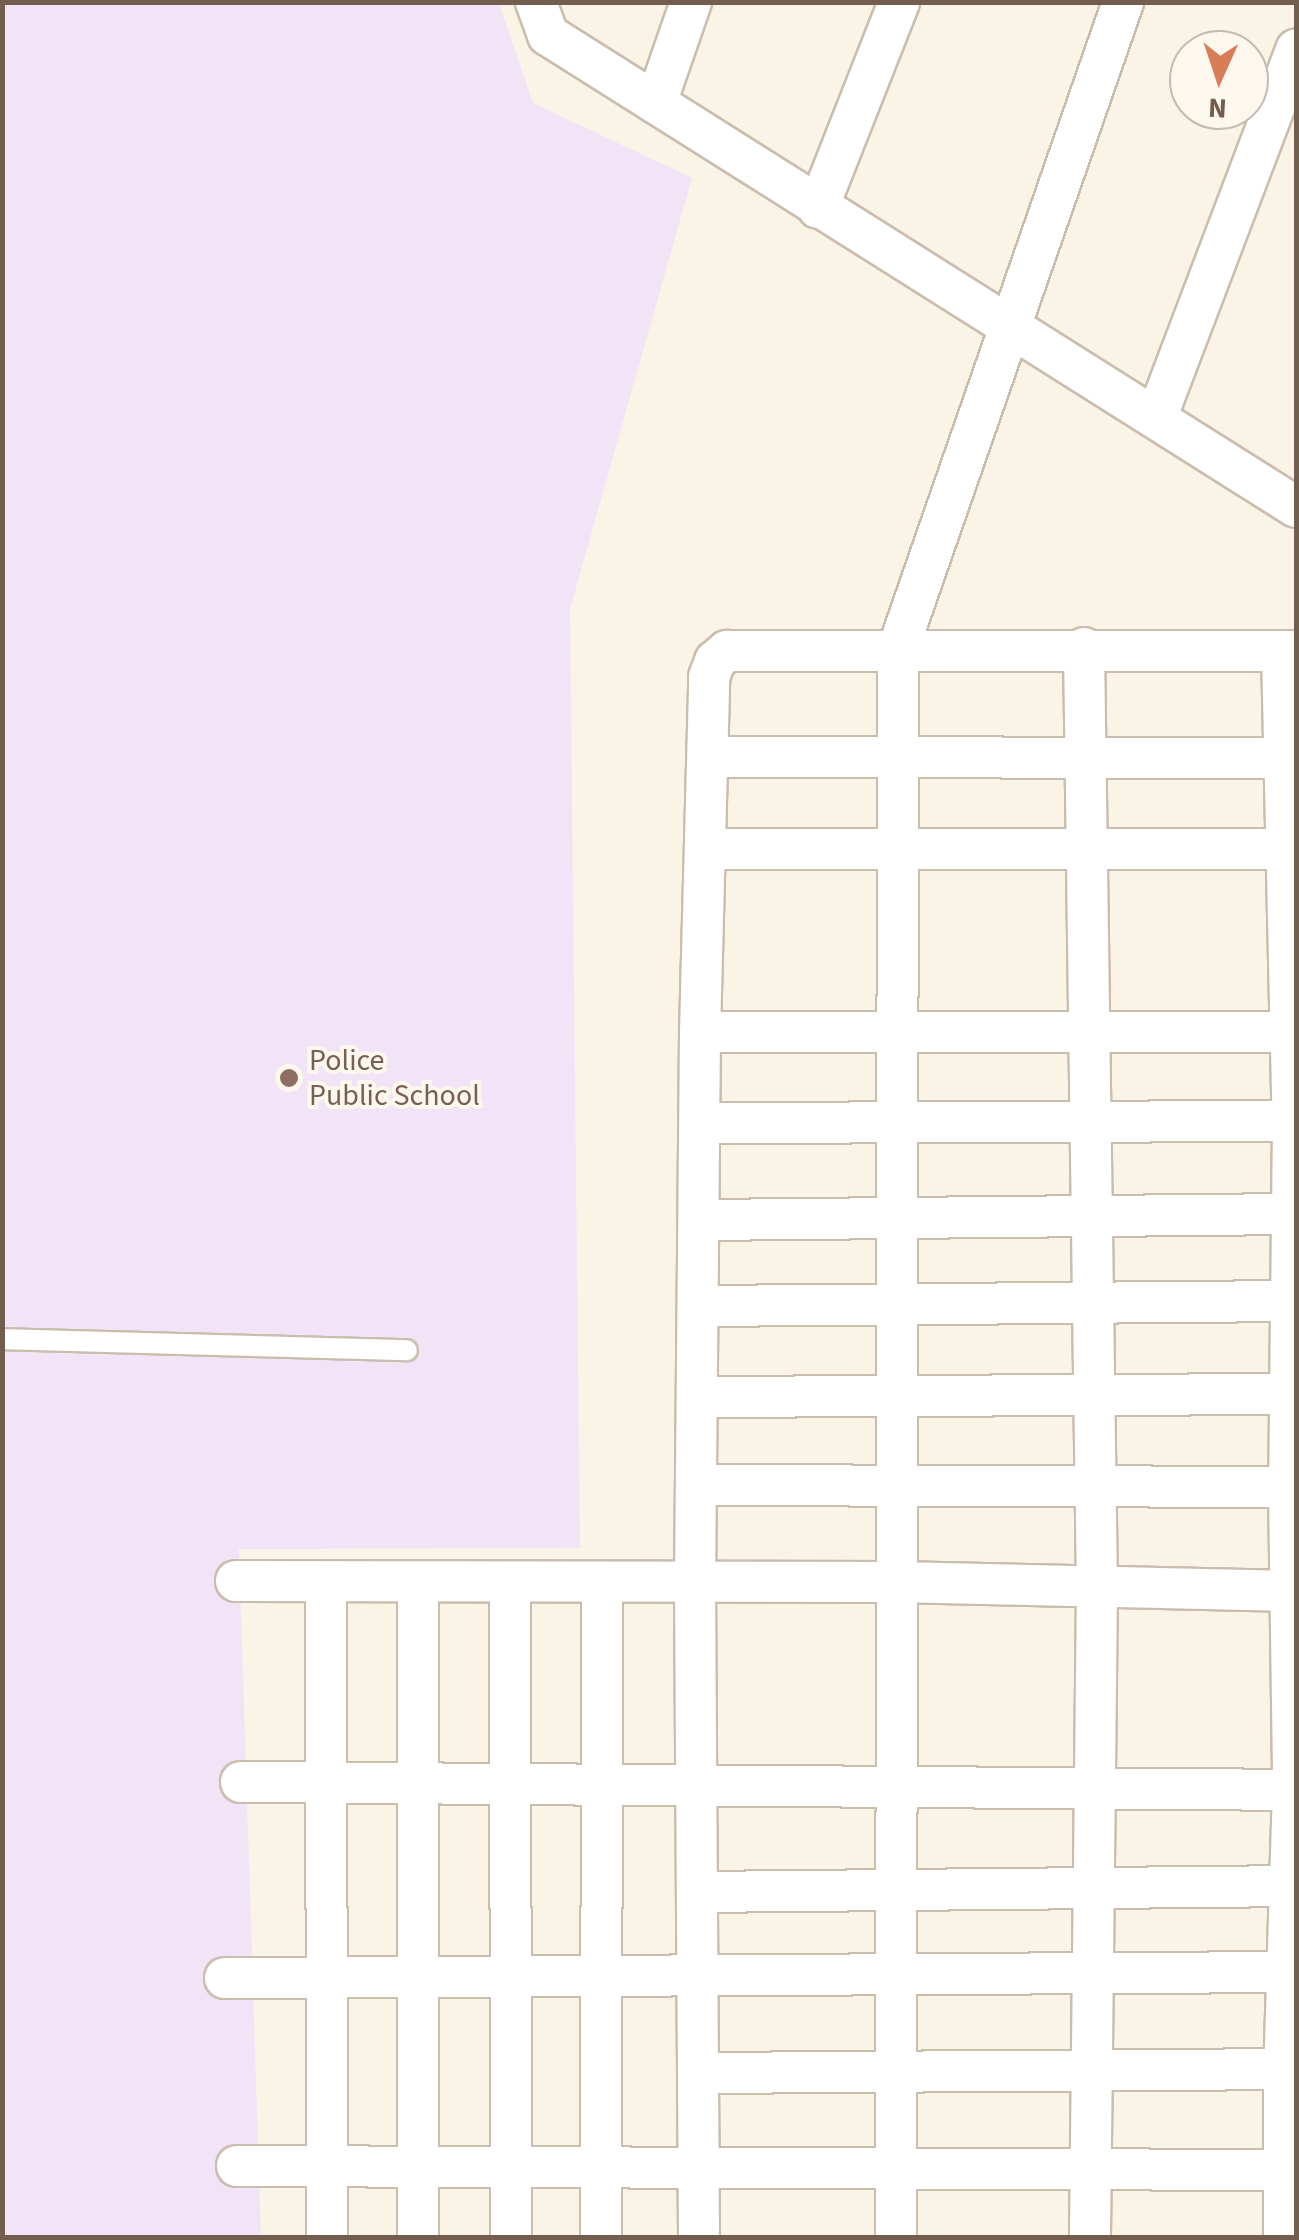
<!DOCTYPE html>
<style>
body{margin:0}
#map{position:relative;width:1299px;height:2240px;overflow:hidden;background:#faf4e7;font-family:"Source Sans 3",sans-serif}
div>[style]{position:absolute}
[style*='--x']{left:calc(var(--x)*1px);top:calc(var(--y)*1px);width:calc(var(--w)*1px);rotate:calc(var(--a)*1deg)}
.education>*{inset:0;background:#f1e4f7}
.roads{filter:drop-shadow(2px 0 #cbbdae) drop-shadow(-2px 0 #cbbdae) drop-shadow(0 2px #cbbdae) drop-shadow(0 -2px #cbbdae)}
.service>*{height:20px;margin:-10px;padding:0 10px;transform-origin:10px;border-radius:10px;background:#fff}
.minor>*{height:40px;margin:-20px;padding:0 20px;transform-origin:20px;border-radius:20px;background:#fff}
.dots>*{width:28px;height:28px;translate:-50% -50%;box-sizing:border-box;border:5px solid #fdf8ed;border-radius:50%}
span{translate:-50% -50%;white-space:nowrap;text-align:center;line-height:1.15;-webkit-text-stroke:8px #fdf8ed;paint-order:stroke}
.education-label{font-size:30px;color:#785e54}
.left{translate:0 -50%;text-align:left}
.frame{position:absolute;inset:0;border:5px solid #725d4e;pointer-events:none}
.north{position:absolute;left:1169px;top:30px;width:100px;height:100px;box-sizing:border-box;background:#fdf8ed;border:2px solid #c5baad;border-radius:50%;rotate:183deg;font-size:28px;font-weight:700;line-height:40px;text-align:center;color:#725d4e}
.north::after{content:'';display:block;margin:auto;width:35px;height:45px;background:#d97d58;clip-path:polygon(50% 0,100% 100%,50% 72%,0 100%)}
</style>
<div id="map">
<div class="education">
<div style="clip-path:polygon(3px 3px,499px 3px,533px 103px,692px 178px,570px 609px,580px 1548px,239px 1549px,261px 2237px,3px 2238px)"></div>
</div>
<div class="roads">
<div class="service">
<div style="--x:2;--y:1339;--w:405;--a:1.6"></div>
</div>
<div class="minor">
<div style="--x:536;--y:2;--w:35;--a:70"></div>
<div style="--x:548;--y:35;--w:884;--a:32.25"></div>
<div style="--x:656;--y:103;--w:107;--a:-70.9"></div>
<div style="--x:818;--y:208;--w:221;--a:-68.5"></div>
<div style="--x:1157;--y:416;--w:392;--a:-69.2"></div>
<div style="--x:1084;--y:648;--w:940;--a:89.21"></div>
<div style="--x:1097;--y:1588;--w:650;--a:90.62"></div>
<div style="--x:1282;--y:652;--w:469;--a:88.7"></div>
<div style="--x:1293;--y:1121;--w:366;--a:90.6"></div>
<div style="--x:1289;--y:1487;--w:303;--a:89.2"></div>
<div style="--x:1293;--y:1790;--w:279;--a:91.8"></div>
<div style="--x:1284;--y:2069;--w:169;--a:90"></div>
<div style="--x:708;--y:757;--w:578;--a:0.1"></div>
<div style="--x:706;--y:849;--w:581;--a:0"></div>
<div style="--x:700;--y:1032;--w:596;--a:0"></div>
<div style="--x:701;--y:1123;--w:595;--a:-0.19"></div>
<div style="--x:702;--y:1220;--w:594;--a:-0.58"></div>
<div style="--x:700;--y:1306;--w:596;--a:-0.48"></div>
<div style="--x:698;--y:1397;--w:598;--a:-0.29"></div>
<div style="--x:697;--y:1485;--w:599;--a:0.19"></div>
<div style="--x:236;--y:1581;--w:661;--a:0.09"></div>
<div style="--x:897;--y:1582;--w:399;--a:1.3"></div>
<div style="--x:326;--y:1583;--w:655;--a:89.91"></div>
<div style="--x:510;--y:1583;--w:655;--a:89.91"></div>
<div style="--x:241;--y:1782;--w:1055;--a:0.43"></div>
<div style="--x:697;--y:1892;--w:599;--a:-0.57"></div>
<div style="--x:225;--y:1978;--w:1071;--a:-0.32"></div>
<div style="--x:698;--y:2073;--w:598;--a:-0.38"></div>
<div style="--x:237;--y:2166;--w:1059;--a:0.22"></div>
<div style="--x:418;--y:2238;--w:655;--a:-90"></div>
<div style="--x:601;--y:2238;--w:655;--a:-89.91"></div>
<div style="--x:699;--y:2238;--w:654;--a:-90.35"></div>
<div style="--x:695;--y:1584;--w:552;--a:-89.48"></div>
<div style="--x:700;--y:1032;--w:355;--a:-88.5"></div>
<div style="--x:709;--y:677;--w:17;--a:-69"></div>
<div style="--x:715;--y:661;--w:16;--a:-40"></div>
<div style="--x:727;--y:651;--w:569;--a:0"></div>
<div style="--x:896;--y:2238;--w:1589;--a:-89.93"></div>
<div style="--x:898;--y:649;--w:685;--a:-70.82"></div>
</div>
</div>
<div class="dots">
<div style="left:289px;top:1078px;background:#8d6e63"></div>
</div>
<div class="education-label">
<span class="left" style="left:309px;top:1078px">Police<br>Public School</span>
</div>
<div class="frame"></div>
<div class="north">N</div>
</div>
